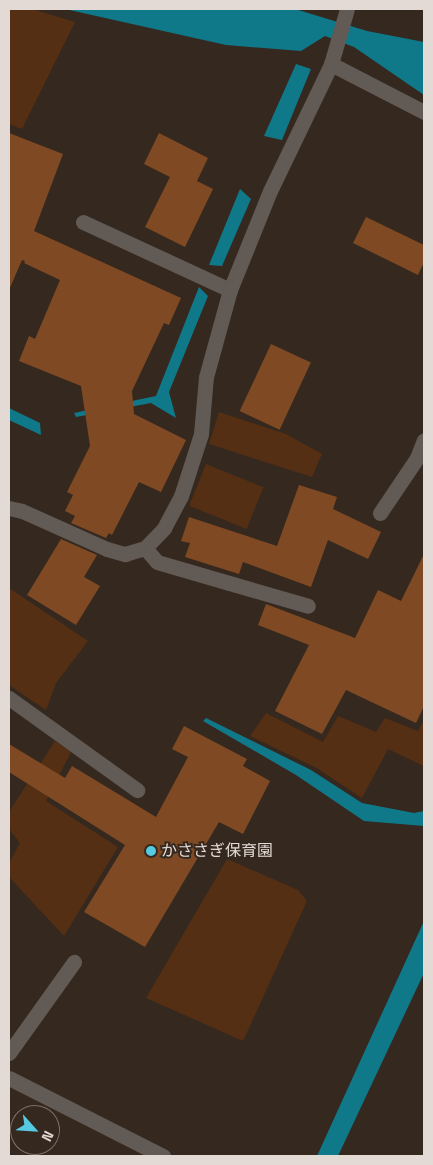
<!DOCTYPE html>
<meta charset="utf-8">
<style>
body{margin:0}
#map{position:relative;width:433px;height:1165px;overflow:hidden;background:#35281f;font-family:"Space Grotesk","Noto Sans JP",sans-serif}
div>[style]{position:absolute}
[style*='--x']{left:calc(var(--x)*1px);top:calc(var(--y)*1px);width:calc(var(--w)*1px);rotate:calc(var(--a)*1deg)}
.green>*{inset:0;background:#542f14;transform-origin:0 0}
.water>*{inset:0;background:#0f798a}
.building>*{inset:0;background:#7f4a23;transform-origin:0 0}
.minor>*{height:15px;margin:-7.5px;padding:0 7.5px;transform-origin:7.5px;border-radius:7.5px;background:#615a55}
.dots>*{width:14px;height:14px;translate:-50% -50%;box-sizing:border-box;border:2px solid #35281f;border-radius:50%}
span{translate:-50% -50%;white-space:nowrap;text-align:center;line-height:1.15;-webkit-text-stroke:4px #35281f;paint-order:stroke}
.poi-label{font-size:16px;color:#e4dad5}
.left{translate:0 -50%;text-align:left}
.frame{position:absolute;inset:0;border:10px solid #e4dad5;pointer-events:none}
.north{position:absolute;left:10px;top:1105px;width:50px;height:50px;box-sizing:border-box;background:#35281f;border:1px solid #7b6f68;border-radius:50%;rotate:116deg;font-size:14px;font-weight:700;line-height:20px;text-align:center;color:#e4dad5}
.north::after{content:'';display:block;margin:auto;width:18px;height:22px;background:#55cae0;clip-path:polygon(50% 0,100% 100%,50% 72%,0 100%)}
</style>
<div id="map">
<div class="green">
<div style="clip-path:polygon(9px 9px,32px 9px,75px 22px,22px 129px,9px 124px)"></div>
<div style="clip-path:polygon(219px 412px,286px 434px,322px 454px,312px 477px,209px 444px)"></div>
<div style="left:206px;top:464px;width:62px;height:45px;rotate:22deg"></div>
<div style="clip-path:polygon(9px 588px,88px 641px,56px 683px,46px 710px,9px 685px)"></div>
<div style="clip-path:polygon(266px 713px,323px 742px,338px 716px,376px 732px,385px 718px,418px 731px,424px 720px,424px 766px,388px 749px,362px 798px,315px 767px,250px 736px)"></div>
<div style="clip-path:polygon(55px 741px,71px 752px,46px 801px,118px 847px,64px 936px,9px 877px,9px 863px,20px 843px,9px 829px,9px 812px)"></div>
<div style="clip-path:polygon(227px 859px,298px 890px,307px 901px,243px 1041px,146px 998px)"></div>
</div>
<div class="water">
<div style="clip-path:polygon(65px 9px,295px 9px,367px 31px,424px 42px,424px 95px,354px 47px,325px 36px,301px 51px,226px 45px)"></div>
<div style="clip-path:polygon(296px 64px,311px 69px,282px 140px,264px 136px)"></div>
<div style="clip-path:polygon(240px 189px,251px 199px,222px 266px,209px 265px)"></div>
<div style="clip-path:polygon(199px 287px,208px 296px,169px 392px,176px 418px,151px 403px,76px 417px,74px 413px,156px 396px)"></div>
<div style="clip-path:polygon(9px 408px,40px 423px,41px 435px,9px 420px)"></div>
<div style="clip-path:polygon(206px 718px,311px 770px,362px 803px,414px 813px,424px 811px,424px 826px,364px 821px,296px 775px,203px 721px)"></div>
<div style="clip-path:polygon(424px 921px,424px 973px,338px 1156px,317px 1156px)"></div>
</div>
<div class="building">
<div style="clip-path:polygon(9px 133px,63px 154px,34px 231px,181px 298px,169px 325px,164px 323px,132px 391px,134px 414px,186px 440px,161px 492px,139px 482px,112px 535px,109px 533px,106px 538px,71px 523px,75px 516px,65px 511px,73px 495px,67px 492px,90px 446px,81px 386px,19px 361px,29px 336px,35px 339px,60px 280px,24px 263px,25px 261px,22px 260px,9px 290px)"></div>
<div style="clip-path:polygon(159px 133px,208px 158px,197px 181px,213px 189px,185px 247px,145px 227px,170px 177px,144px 164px)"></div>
<div style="clip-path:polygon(366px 217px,424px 245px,424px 262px,418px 275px,353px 243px)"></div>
<div style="left:271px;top:344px;width:44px;height:74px;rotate:25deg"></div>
<div style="clip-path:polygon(299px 485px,337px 497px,333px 509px,381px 532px,368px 559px,328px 540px,311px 587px,243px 562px,239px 574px,185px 557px,190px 543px,181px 541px,189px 517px,277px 546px)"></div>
<div style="clip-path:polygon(61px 539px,97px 555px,84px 577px,100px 586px,76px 625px,27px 595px)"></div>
<div style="clip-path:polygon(424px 554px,424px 706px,416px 723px,346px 690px,322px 734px,275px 711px,309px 645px,258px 625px,266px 604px,355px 638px,378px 590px,401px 601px)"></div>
<div style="clip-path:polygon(184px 726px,247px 759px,243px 766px,270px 781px,243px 834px,219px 822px,145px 947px,84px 912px,125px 845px,9px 772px,9px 744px,65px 778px,72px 766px,156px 817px,188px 757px,172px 749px)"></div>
</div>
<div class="minor">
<div style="--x:331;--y:64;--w:105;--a:27.3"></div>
<div style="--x:83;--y:222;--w:162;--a:24.8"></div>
<div style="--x:9;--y:508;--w:13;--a:13"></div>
<div style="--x:22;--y:511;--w:93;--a:24.1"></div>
<div style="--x:107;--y:549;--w:19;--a:16"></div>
<div style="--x:125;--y:554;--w:21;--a:-17"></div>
<div style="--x:145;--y:548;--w:28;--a:-46"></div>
<div style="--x:164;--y:528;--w:36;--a:-62"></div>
<div style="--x:181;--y:496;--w:65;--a:-72.1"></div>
<div style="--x:201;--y:434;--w:57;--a:-85"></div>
<div style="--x:206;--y:377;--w:90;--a:-74.6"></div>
<div style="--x:230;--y:290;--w:107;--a:-68"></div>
<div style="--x:270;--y:191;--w:141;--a:-64.3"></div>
<div style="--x:331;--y:64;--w:57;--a:-73.8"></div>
<div style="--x:380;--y:513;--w:66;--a:-56.1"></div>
<div style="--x:417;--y:458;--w:19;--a:-69"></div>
<div style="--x:145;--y:548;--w:18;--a:49"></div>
<div style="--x:157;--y:562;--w:157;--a:16.2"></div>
<div style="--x:9;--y:698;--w:158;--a:35.7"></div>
<div style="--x:9;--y:1053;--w:112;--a:-54.5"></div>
<div style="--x:9;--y:1078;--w:173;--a:26.9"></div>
</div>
<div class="dots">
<div style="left:151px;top:851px;background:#55cae0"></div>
</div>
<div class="poi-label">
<span class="left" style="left:161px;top:851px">かささぎ保育園</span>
</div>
<div class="frame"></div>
<div class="north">N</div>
</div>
